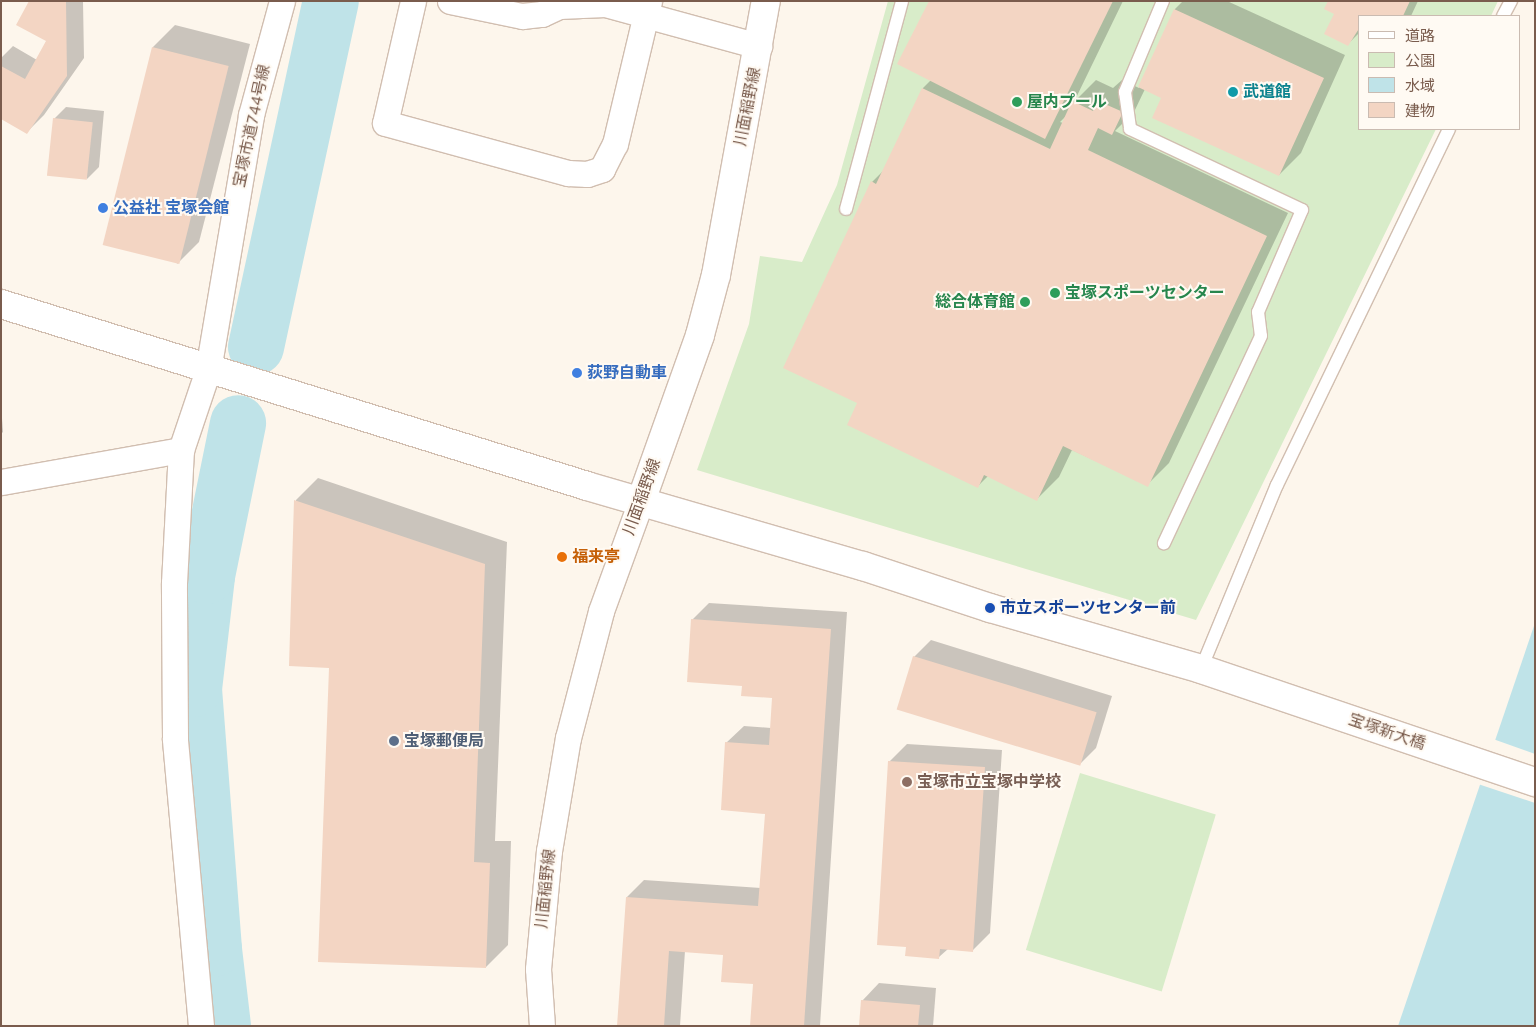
<!DOCTYPE html>
<meta charset="utf-8">
<style>
body{margin:0}
#map{position:relative;width:1536px;height:1027px;overflow:hidden;background:#fdf6ec;font-family:"Nunito Sans","Noto Sans JP",sans-serif}
div>[style]{position:absolute}
[style*='--x']{left:calc(var(--x)*1px);top:calc(var(--y)*1px);width:calc(var(--w)*1px);rotate:calc(var(--a)*1deg)}
.green>*{inset:0;background:#d8ecc9;transform-origin:0 0}
.water>*{inset:0;background:#bfe3e8}
.pier>*{inset:0;background:#fdf6ec}
.shadow>*{inset:0;background:#0003}
.river>*{height:56px;margin:-28px;padding:0 28px;transform-origin:28px;border-radius:28px;background:#bfe3e8}
.building>*{inset:0;background:#f3d5c3;transform-origin:0 0}
.roads{filter:drop-shadow(1px 0 #d1beb0) drop-shadow(-1px 0 #d1beb0) drop-shadow(0 1px #d1beb0) drop-shadow(0 -1px #d1beb0)}
.lane>*{height:12px;margin:-6px;padding:0 6px;transform-origin:6px;border-radius:6px;background:#fff}
.street>*{height:25px;margin:-12.5px;padding:0 12.5px;transform-origin:12.5px;border-radius:12.5px;background:#fff}
.secondary>*{height:28px;margin:-14px;padding:0 14px;transform-origin:14px;border-radius:14px;background:#fff}
.dots>*{width:14px;height:14px;translate:-50% -50%;box-sizing:border-box;border:2px solid #fffaf3;border-radius:50%}
span{translate:-50% -50%;white-space:nowrap;text-align:center;line-height:1.15;-webkit-text-stroke:4px #fffaf3;paint-order:stroke}
.culture-label{font-size:16px;color:#0d838f;font-weight:700}
.left{translate:0 -50%;text-align:left}
.leisure-label{font-size:16px;color:#27864d;font-weight:700}
.right{translate:-100% -50%;text-align:right}
.street-label{font-size:16px;color:#7a5c4d}
.shop-label{font-size:16px;color:#366cbe;font-weight:700}
.food-label{font-size:16px;color:#c56008;font-weight:700}
.transit-label{font-size:16px;color:#164399;font-weight:700}
.service-label{font-size:16px;color:#4e5e75;font-weight:700}
.education-label{font-size:16px;color:#785e54;font-weight:700}
.frame{position:absolute;inset:0;border:2px solid #7a5c4d;pointer-events:none}
.legend{position:absolute;left:1358px;top:15px;width:162px;height:115px;box-sizing:border-box;background:#fffaf3;border:1px solid #cabbb1;margin:0;padding:6px 9px;list-style:none;font-size:15px;color:#7a5c4d}
.legend li{display:flex;align-items:center;gap:10px;height:25px}
.legend b{width:25px;border:1px solid #cabbb1}
</style>
<div id="map">
<div class="green">
<div style="clip-path:polygon(888px 1px,1498px 1px,1491px 16px,1360px 16px,1360px 129px,1436px 129px,1196px 620px,697px 470px,749px 324px,760px 256px,802px 262px,837px 185px)"></div>
<div style="left:1080px;top:773px;width:142px;height:185px;rotate:17deg"></div>
</div>
<div class="water">
<div style="clip-path:polygon(1535px 623px,1535px 1026px,1398px 1026px)"></div>
</div>
<div class="pier">
<div style="clip-path:polygon(1493px 739px,1535px 754px,1535px 803px,1478px 784px)"></div>
</div>
<div class="shadow">
<div style="clip-path:polygon(30px 1px,83px 1px,84px 58px,44px 115px,27px 132px,1px 118px,1px 58px,13px 46px,37px 60px,47px 40px)"></div>
<div style="clip-path:polygon(evenodd,930px 1px,1123px 1px,1074px 102px,1096px 80px,1113px 88px,1122px 80px,1139px 88px,1175px 9px,1183px 1px,1227px 1px,1345px 55px,1301px 153px,1279px 175px,1162px 97px,1145px 89px,1134px 112px,1115px 131px,1288px 213px,1169px 463px,1147px 485px,1072px 450px,1059px 477px,1037px 499px,988px 476px,977px 487px,859px 402px,872px 182px,884px 170px,923px 88px,931px 80px,930px 1px,1067px 115px,1063px 123px,1060px 122px,1067px 115px)"></div>
<div style="clip-path:polygon(1330px 1px,1418px 1px,1411px 16px,1360px 16px,1360px 32px,1348px 44px)"></div>
<div style="clip-path:polygon(175px 25px,250px 44px,199px 242px,177px 264px,153px 47px)"></div>
<div style="clip-path:polygon(66px 107px,104px 111px,99px 167px,87px 179px,54px 119px)"></div>
<div style="clip-path:polygon(1px 404px,3px 432px,1px 434px)"></div>
<div style="clip-path:polygon(318px 478px,507px 542px,495px 841px,511px 841px,508px 945px,486px 967px,330px 667px,290px 665px,296px 500px)"></div>
<div style="clip-path:polygon(709px 603px,847px 612px,820px 1026px,752px 1026px,754px 983px,725px 953px,685px 951px,680px 1026px,618px 1026px,627px 897px,644px 880px,761px 888px,766px 812px,726px 743px,744px 726px,771px 728px,774px 697px,744px 685px,692px 620px)"></div>
<div style="clip-path:polygon(931px 640px,1112px 696px,1096px 748px,1079px 765px,914px 657px)"></div>
<div style="clip-path:polygon(907px 744px,1002px 750px,990px 933px,973px 950px,948px 949px,939px 957px,907px 946px,889px 762px)"></div>
<div style="clip-path:polygon(879px 983px,936px 988px,933px 1026px,860px 1026px,862px 1001px)"></div>
</div>
<div class="river">
<div style="--x:256;--y:347;--w:354;--a:-77.8"></div>
<div style="--x:223;--y:1026;--w:78;--a:-96.7"></div>
<div style="--x:214;--y:949;--w:261;--a:-94.4"></div>
<div style="--x:194;--y:689;--w:114;--a:-83.4"></div>
<div style="--x:207;--y:576;--w:156;--a:-78.5"></div>
</div>
<div class="building">
<div style="clip-path:polygon(29px 1px,66px 1px,67px 76px,27px 134px,1px 119px,1px 66px,25px 79px,46px 41px,16px 25px)"></div>
<div style="clip-path:polygon(929px 1px,1113px 1px,1045px 139px,897px 64px)"></div>
<div style="clip-path:polygon(1328px 1px,1410px 1px,1403px 16px,1360px 16px,1360px 27px,1348px 46px,1324px 34px,1334px 14px,1324px 9px)"></div>
<div style="clip-path:polygon(1174px 9px,1324px 78px,1279px 176px,1152px 118px,1161px 98px,1138px 87px)"></div>
<div style="left:152px;top:47px;width:79px;height:204px;rotate:14deg"></div>
<div style="clip-path:polygon(922px 88px,1050px 149px,1072px 101px,1093px 111px,1098px 101px,1123px 112px,1112px 135px,1098px 128px,1088px 150px,1267px 236px,1148px 487px,1063px 446px,1037px 501px,984px 475px,978px 488px,847px 425px,857px 403px,783px 368px,871px 181px,876px 184px)"></div>
<div style="left:53px;top:118px;width:40px;height:58px;rotate:6deg"></div>
<div style="clip-path:polygon(294px 500px,485px 564px,474px 862px,490px 863px,486px 968px,318px 962px,329px 668px,289px 666px)"></div>
<div style="clip-path:polygon(691px 619px,831px 629px,804px 1026px,750px 1026px,753px 984px,721px 982px,723px 955px,669px 951px,664px 1026px,617px 1026px,626px 897px,758px 906px,765px 814px,721px 810px,725px 742px,769px 745px,772px 698px,741px 696px,742px 686px,687px 682px)"></div>
<div style="left:913px;top:656px;width:192px;height:56px;rotate:17deg"></div>
<div style="clip-path:polygon(888px 761px,985px 767px,973px 952px,940px 949px,939px 959px,905px 956px,906px 947px,877px 945px)"></div>
<div style="clip-path:polygon(861px 1000px,920px 1005px,918px 1026px,859px 1026px)"></div>
</div>
<div class="roads">
<div class="lane">
<div style="--x:1163;--y:1;--w:99;--a:112.7"></div>
<div style="--x:1125;--y:92;--w:37;--a:82"></div>
<div style="--x:1130;--y:129;--w:190;--a:25.2"></div>
<div style="--x:1302;--y:210;--w:111;--a:113.3"></div>
<div style="--x:1258;--y:312;--w:24;--a:83"></div>
<div style="--x:1261;--y:336;--w:229;--a:115.1"></div>
<div style="--x:1503;--y:16;--w:17;--a:-62"></div>
<div style="--x:846;--y:209;--w:215;--a:-74.9"></div>
<div style="--x:1201;--y:669;--w:199;--a:-67.6"></div>
<div style="--x:1277;--y:485;--w:395;--a:-64.2"></div>
</div>
<div class="street">
<div style="--x:413;--y:1;--w:125;--a:102.9"></div>
<div style="--x:385;--y:123;--w:190;--a:15.3"></div>
<div style="--x:568;--y:173;--w:19;--a:3"></div>
<div style="--x:587;--y:174;--w:16;--a:-18"></div>
<div style="--x:602;--y:169;--w:28;--a:-63"></div>
<div style="--x:615;--y:144;--w:147;--a:-76.6"></div>
<div style="--x:450;--y:1;--w:74;--a:11.8"></div>
<div style="--x:522;--y:16;--w:20;--a:-6"></div>
<div style="--x:542;--y:14;--w:19;--a:-25"></div>
<div style="--x:559;--y:6;--w:46;--a:-2.5"></div>
<div style="--x:605;--y:4;--w:160;--a:15.3"></div>
<div style="--x:1;--y:482;--w:183;--a:-10.1"></div>
<div style="--x:201;--y:1026;--w:289;--a:-95.2"></div>
<div style="--x:175;--y:738;--w:155;--a:-90.4"></div>
<div style="--x:174;--y:583;--w:133;--a:-87"></div>
<div style="--x:181;--y:450;--w:84;--a:-71.4"></div>
<div style="--x:208;--y:370;--w:259;--a:-80.4"></div>
<div style="--x:251;--y:115;--w:118;--a:-74.8"></div>
<div style="--x:542;--y:1026;--w:57;--a:-94"></div>
<div style="--x:538;--y:969;--w:119;--a:-84.7"></div>
<div style="--x:549;--y:851;--w:115;--a:-80.5"></div>
<div style="--x:568;--y:738;--w:131;--a:-75.4"></div>
<div style="--x:601;--y:611;--w:117;--a:-70"></div>
</div>
<div class="secondary">
<div style="--x:1;--y:304;--w:614;--a:17.25"></div>
<div style="--x:587;--y:486;--w:287;--a:16.2"></div>
<div style="--x:863;--y:566;--w:134;--a:18.3"></div>
<div style="--x:990;--y:608;--w:220;--a:16.1"></div>
<div style="--x:1201;--y:669;--w:353;--a:18.7"></div>
<div style="--x:641;--y:501;--w:176;--a:-70.4"></div>
<div style="--x:700;--y:335;--w:62;--a:-75.1"></div>
<div style="--x:716;--y:275;--w:279;--a:-79.7"></div>
</div>
</div>
<div class="dots">
<div style="left:1233px;top:92px;background:#0f9aa8"></div>
<div style="left:1017px;top:102px;background:#2e9e5b"></div>
<div style="left:103px;top:208px;background:#3f7fe0"></div>
<div style="left:1055px;top:293px;background:#2e9e5b"></div>
<div style="left:1025px;top:302px;background:#2e9e5b"></div>
<div style="left:577px;top:373px;background:#3f7fe0"></div>
<div style="left:562px;top:557px;background:#e8710a"></div>
<div style="left:990px;top:608px;background:#1a4fb4"></div>
<div style="left:394px;top:741px;background:#5c6f8a"></div>
<div style="left:907px;top:782px;background:#8d6e63"></div>
</div>
<div class="culture-label">
<span class="left" style="left:1243px;top:92px">武道館</span>
</div>
<div class="leisure-label">
<span class="left" style="left:1027px;top:102px">屋内プール</span>
<span class="left" style="left:1065px;top:293px">宝塚スポーツセンター</span>
<span class="right" style="left:1015px;top:302px">総合体育館</span>
</div>
<div class="street-label">
<span style="left:748px;top:107px;rotate:-79deg">川面稲野線</span>
<span style="left:252px;top:126px;rotate:-78deg">宝塚市道744号線</span>
<span style="left:642px;top:497px;rotate:-70deg">川面稲野線</span>
<span style="left:1387px;top:732px;rotate:19deg">宝塚新大橋</span>
<span style="left:546px;top:889px;rotate:-84deg">川面稲野線</span>
</div>
<div class="shop-label">
<span class="left" style="left:113px;top:208px">公益社 宝塚会館</span>
<span class="left" style="left:587px;top:373px">荻野自動車</span>
</div>
<div class="food-label">
<span class="left" style="left:572px;top:557px">福来亭</span>
</div>
<div class="transit-label">
<span class="left" style="left:1000px;top:608px">市立スポーツセンター前</span>
</div>
<div class="service-label">
<span class="left" style="left:404px;top:741px">宝塚郵便局</span>
</div>
<div class="education-label">
<span class="left" style="left:917px;top:782px">宝塚市立宝塚中学校</span>
</div>
<div class="frame"></div>
<ul class="legend">
<li><b style="height:6px;background:#fff"></b>道路</li>
<li><b style="height:14px;background:#d8ecc9"></b>公園</li>
<li><b style="height:14px;background:#bfe3e8"></b>水域</li>
<li><b style="height:14px;background:#f3d5c3"></b>建物</li>
</ul>
</div>
